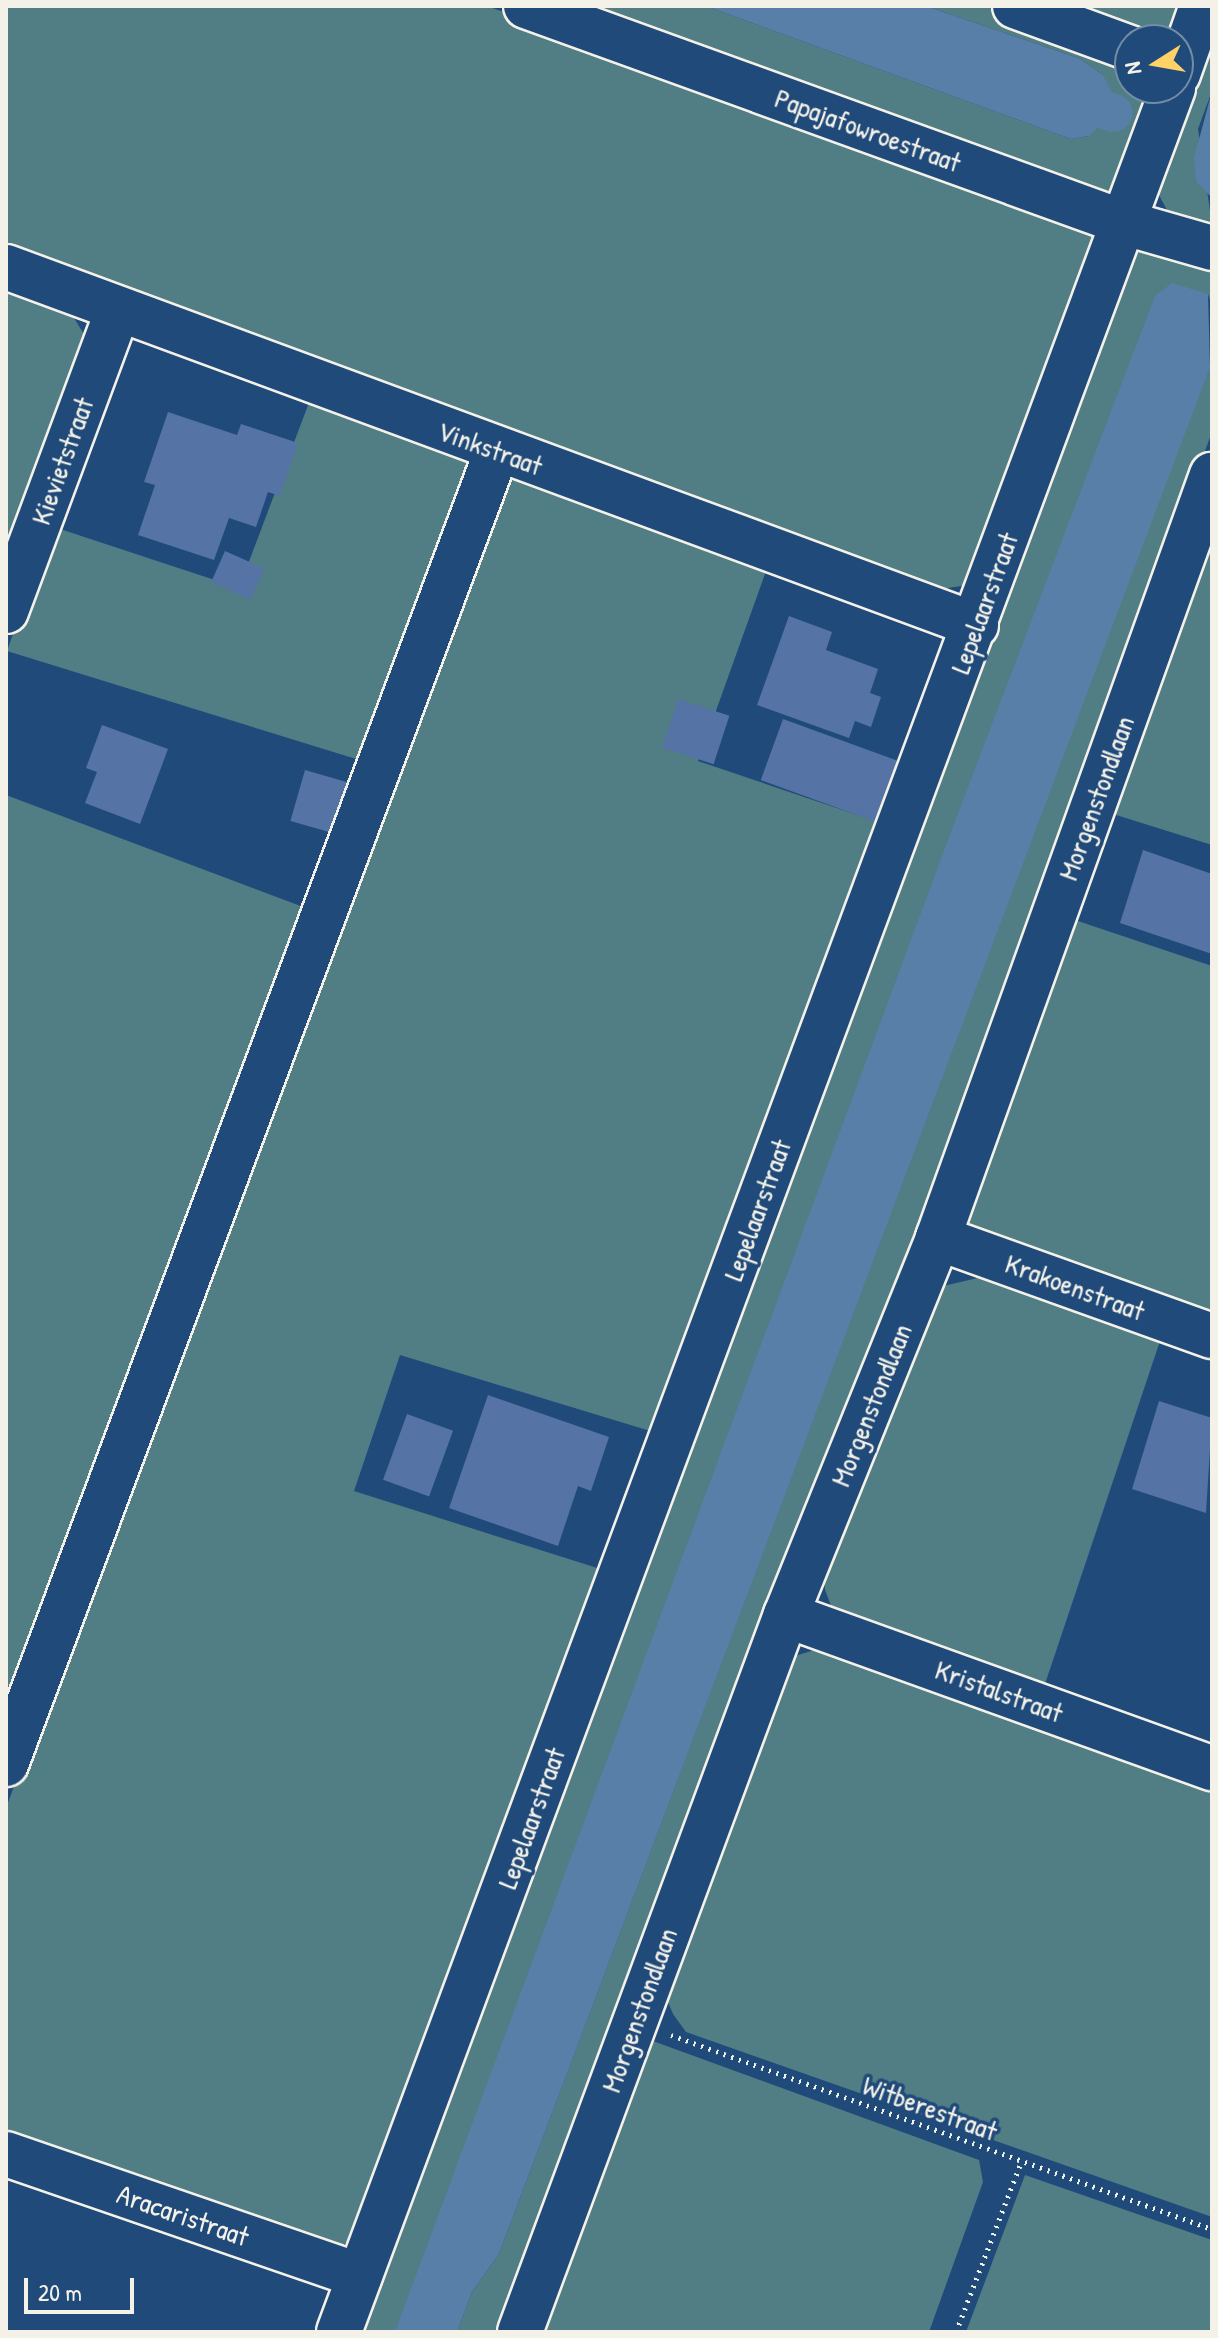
<!DOCTYPE html>
<style>
body{margin:0}
#map{position:relative;width:1218px;height:2338px;overflow:hidden;background:#1f4a7a;font-family:"Patrick Hand",sans-serif}
div>[style]{position:absolute}
[style*='--x']{left:calc(var(--x)*1px);top:calc(var(--y)*1px);width:calc(var(--w)*1px);rotate:calc(var(--a)*1deg)}
.green>*{inset:0;background:#517d85}
.water>*{inset:0;background:#587fa8}
.canal>*{height:38px;margin:-19px;padding:0 19px;transform-origin:19px;border-radius:19px;background:#587fa8}
.building>*{inset:0;background:#5574a5;transform-origin:0 0}
.path>*{height:5px;margin-top:-2.5px;transform-origin:0;background:repeating-linear-gradient(90deg,#f4f1e8 0 2px,transparent 0 8px)}
.roads{filter:drop-shadow(2px 0 #f4f1e8) drop-shadow(-2px 0 #f4f1e8) drop-shadow(0 2px #f4f1e8) drop-shadow(0 -2px #f4f1e8)}
.minor>*{height:44px;margin:-22px;padding:0 22px;transform-origin:22px;border-radius:22px;background:#1f4a7a}
span{translate:-50% -50%;white-space:nowrap;text-align:center;line-height:1.15;-webkit-text-stroke:7px #1f4a7a;paint-order:stroke}
.street-label{font-size:28px;color:#f4f1e8}
.frame{position:absolute;inset:0;border:8px solid #f4f1e8;pointer-events:none}
.north{position:absolute;left:1114px;top:24px;width:80px;height:80px;box-sizing:border-box;background:#1f4a7a;border:2px solid #748da6;border-radius:50%;rotate:259deg;font-size:22px;font-weight:700;line-height:32px;text-align:center;color:#f4f1e8}
.north::after{content:'';display:block;margin:auto;width:28px;height:36px;background:#ffd166;clip-path:polygon(50% 0,100% 100%,50% 72%,0 100%)}
.scale{position:absolute;left:24px;top:2278px;width:110px;height:36px;box-sizing:border-box;border:4px solid #f4f1e8;border-top:0;padding-left:10px;font-size:24px;line-height:28px;white-space:nowrap;color:#f4f1e8;-webkit-text-stroke:6px #1f4a7a;paint-order:stroke}
</style>
<div id="map">
<div class="green">
<div style="clip-path:polygon(6px 6px,487px 6px,1080px 220px,1095px 241px,968px 585px,935px 590px,6px 252px)"></div>
<div style="clip-path:polygon(563px 6px,706px 6px,1071px 139px,1089px 136px,1103px 75px,1081px 59px,926px 6px,989px 6px,1128px 56px,1130px 88px,1149px 90px,1111px 198px)"></div>
<div style="clip-path:polygon(1068px 6px,1189px 6px,1181px 28px,1162px 40px)"></div>
<div style="clip-path:polygon(1212px 11px,1212px 91px,1198px 129px,1212px 224px,1167px 210px,1159px 195px)"></div>
<div style="clip-path:polygon(1143px 249px,1212px 266px,1212px 305px,1208px 294px,1013px 673px,396px 2332px,356px 2332px,1130px 258px)"></div>
<div style="clip-path:polygon(6px 283px,68px 308px,85px 336px,6px 584px)"></div>
<div style="clip-path:polygon(1212px 359px,1212px 432px,510px 2332px,457px 2332px,472px 2292px,499px 2254px)"></div>
<div style="clip-path:polygon(313px 392px,473px 454px,369px 763px,7px 651px,51px 526px,239px 588px)"></div>
<div style="clip-path:polygon(516px 477px,770px 560px,698px 761px,890px 826px,660px 1434px,400px 1355px,354px 1491px,613px 1573px,354px 2238px,329px 2253px,6px 2139px,6px 1808px,475px 541px,497px 494px)"></div>
<div style="clip-path:polygon(1212px 544px,1212px 845px,1113px 814px)"></div>
<div style="clip-path:polygon(6px 795px,314px 911px,6px 1724px)"></div>
<div style="clip-path:polygon(1069px 918px,1212px 966px,1212px 1322px,980px 1241px,963px 1212px)"></div>
<div style="clip-path:polygon(986px 1276px,1160px 1341px,1040px 1699px,833px 1611px,825px 1590px,824px 1569px,939px 1287px)"></div>
<div style="clip-path:polygon(831px 1645px,1212px 1784px,1212px 2217px,686px 2032px,673px 2014px,661px 1985px,785px 1659px)"></div>
<div style="clip-path:polygon(642px 2037px,979px 2160px,983px 2182px,929px 2332px,533px 2332px)"></div>
<div style="clip-path:polygon(1025px 2175px,1212px 2240px,1212px 2332px,966px 2332px)"></div>
</div>
<div class="water">
<div style="clip-path:polygon(706px 6px,926px 6px,1081px 59px,1103px 75px,1113px 95px,1103px 122px,1089px 136px,1071px 139px)"></div>
<div style="clip-path:polygon(1212px 91px,1212px 198px,1196px 181px,1194px 158px)"></div>
<div style="clip-path:polygon(1172px 283px,1208px 294px,1210px 367px,499px 2254px,472px 2292px,457px 2332px,395px 2332px,954px 824px,1155px 296px)"></div>
</div>
<div class="canal">
<div style="--x:1058;--y:93;--w:59;--a:19.7"></div>
</div>
<div class="building">
<div style="clip-path:polygon(168px 412px,237px 435px,241px 424px,298px 443px,280px 496px,268px 492px,256px 527px,229px 518px,214px 560px,138px 535px,155px 485px,144px 482px)"></div>
<div style="left:225px;top:551px;width:43px;height:34px;rotate:24deg"></div>
<div style="clip-path:polygon(789px 616px,832px 632px,826px 650px,878px 669px,870px 693px,881px 697px,871px 727px,855px 721px,849px 738px,757px 705px)"></div>
<div style="left:678px;top:699px;width:54px;height:51px;rotate:18deg"></div>
<div style="left:783px;top:719px;width:122px;height:65px;rotate:20deg"></div>
<div style="clip-path:polygon(102px 725px,168px 749px,140px 824px,85px 803px,97px 772px,86px 768px)"></div>
<div style="left:305px;top:770px;width:44px;height:53px;rotate:16deg"></div>
<div style="clip-path:polygon(1143px 850px,1212px 874px,1212px 954px,1120px 923px)"></div>
<div style="clip-path:polygon(488px 1395px,609px 1437px,591px 1491px,578px 1486px,558px 1546px,449px 1508px)"></div>
<div style="clip-path:polygon(1159px 1401px,1212px 1418px,1206px 1513px,1132px 1489px)"></div>
<div style="left:407px;top:1414px;width:49px;height:70px;rotate:20deg"></div>
</div>
<div class="path">
<div style="--x:671;--y:2035;--w:575;--a:19.73"></div>
<div style="--x:956;--y:2332;--w:181;--a:-69"></div>
</div>
<div class="roads">
<div class="minor">
<div style="--x:526;--y:6;--w:637;--a:19.91"></div>
<div style="--x:1125;--y:223;--w:91;--a:16"></div>
<div style="--x:1015;--y:6;--w:122;--a:20.1"></div>
<div style="--x:1178;--y:74;--w:72;--a:-70.6"></div>
<div style="--x:6;--y:267;--w:1034;--a:20.26"></div>
<div style="--x:6;--y:611;--w:321;--a:-69.6"></div>
<div style="--x:938;--y:1238;--w:291;--a:19.7"></div>
<div style="--x:786;--y:1615;--w:453;--a:19.8"></div>
<div style="--x:6;--y:1764;--w:1402;--a:-69.5"></div>
<div style="--x:6;--y:2154;--w:374;--a:19"></div>
<div style="--x:339;--y:2332;--w:2394;--a:-69.61"></div>
<div style="--x:520;--y:2332;--w:765;--a:-69.65"></div>
<div style="--x:786;--y:1615;--w:406;--a:-68"></div>
<div style="--x:938;--y:1238;--w:811;--a:-70.25"></div>
</div>
</div>
<div class="street-label">
<span style="left:868px;top:130px;rotate:20deg">Papajafowroestraat</span>
<span style="left:490px;top:448px;rotate:20deg">Vinkstraat</span>
<span style="left:62px;top:461px;rotate:-70deg">Kievietstraat</span>
<span style="left:984px;top:603px;rotate:-70deg">Lepelaarstraat</span>
<span style="left:1096px;top:798px;rotate:-70deg">Morgenstondlaan</span>
<span style="left:757px;top:1210px;rotate:-70deg">Lepelaarstraat</span>
<span style="left:1075px;top:1287px;rotate:20deg">Krakoenstraat</span>
<span style="left:871px;top:1405px;rotate:-68deg">Morgenstondlaan</span>
<span style="left:999px;top:1691px;rotate:20deg">Kristalstraat</span>
<span style="left:531px;top:1818px;rotate:-70deg">Lepelaarstraat</span>
<span style="left:639px;top:2010px;rotate:-70deg">Morgenstondlaan</span>
<span style="left:930px;top:2108px;rotate:20deg">Witberestraat</span>
<span style="left:183px;top:2215px;rotate:19deg">Aracaristraat</span>
</div>
<div class="frame"></div>
<div class="north">N</div>
<div class="scale">20 m</div>
</div>
